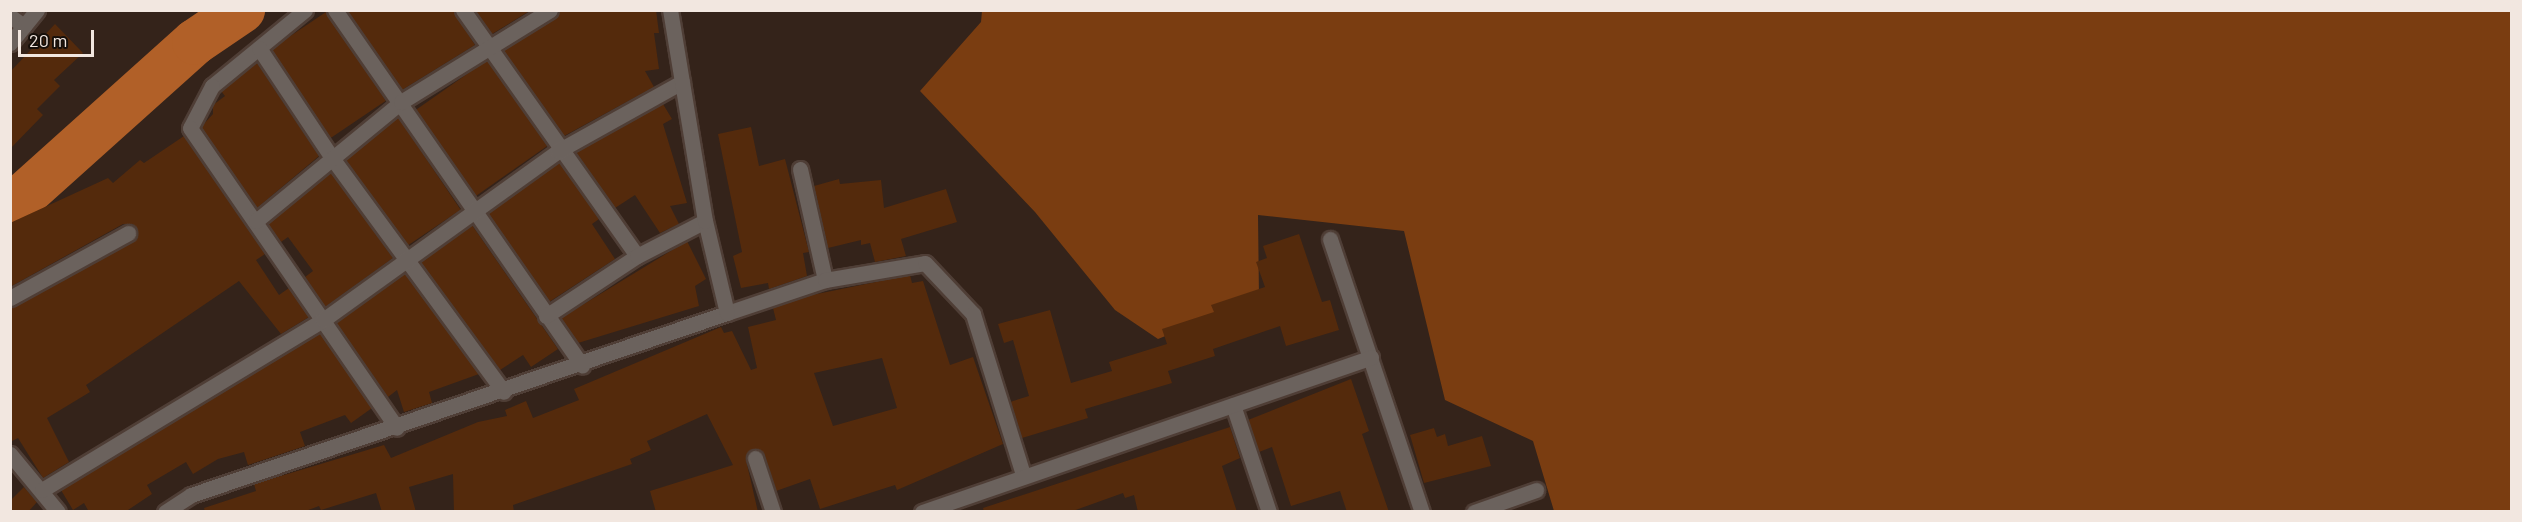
<!DOCTYPE html>
<style>
body{margin:0}
#map{position:relative;width:2522px;height:522px;overflow:hidden;background:#34231a;font-family:Barlow,sans-serif}
div>[style]{position:absolute}
[style*='--x']{left:calc(var(--x)*1px);top:calc(var(--y)*1px);width:calc(var(--w)*1px);rotate:calc(var(--a)*1deg)}
.forest>*{inset:0;background:#7a3d11}
.river>*{height:46px;margin:-23px;padding:0 23px;transform-origin:23px;border-radius:23px;background:#b16028}
.building>*{inset:0;background:#542a0c;transform-origin:0 0}
.roads{filter:drop-shadow(2px 0 #4f3e36) drop-shadow(-2px 0 #4f3e36) drop-shadow(0 2px #4f3e36) drop-shadow(0 -2px #4f3e36)}
.street>*{height:15px;margin:-7.5px;padding:0 7.5px;transform-origin:7.5px;border-radius:7.5px;background:#6b625d}
span{translate:-50% -50%;white-space:nowrap;text-align:center;line-height:1.15;-webkit-text-stroke:4.5px #160f0a;paint-order:stroke}
.frame{position:absolute;inset:0;border:12px solid #f2e7e0;pointer-events:none}
.scale{position:absolute;left:18px;top:30px;width:76px;height:27px;box-sizing:border-box;border:3px solid #f2e7e0;border-top:0;padding-left:8px;font-size:18px;line-height:21px;white-space:nowrap;color:#f2e7e0;-webkit-text-stroke:4px #160f0a;paint-order:stroke}
</style>
<div id="map">
<div class="forest">
<div style="clip-path:polygon(982px 11px,2511px 11px,2511px 511px,1554px 511px,1533px 441px,1445px 400px,1404px 231px,1258px 215px,1259px 298px,1158px 339px,1115px 310px,1035px 212px,920px 91px,981px 22px)"></div>
</div>
<div class="river">
<div style="--x:10;--y:208;--w:249;--a:-41.9"></div>
<div style="--x:195;--y:42;--w:57;--a:-34.2"></div>
</div>
<div class="building">
<div style="clip-path:polygon(347px 10px,453px 10px,475px 45px,402px 90px)"></div>
<div style="clip-path:polygon(475px 10px,531px 10px,492px 34px)"></div>
<div style="clip-path:polygon(560px 10px,656px 10px,659px 33px,654px 33px,659px 69px,645px 71px,654px 87px,564px 136px,503px 50px,555px 18px)"></div>
<div style="left:326px;top:12px;width:107px;height:67px;rotate:56deg"></div>
<div style="clip-path:polygon(55px 24px,83px 53px,54px 80px,60px 86px,37px 109px,43px 115px,10px 149px,10px 72px)"></div>
<div style="left:487px;top:60px;width:105px;height:87px;rotate:55deg"></div>
<div style="clip-path:polygon(257px 63px,319px 156px,257px 208px,201px 127px,213px 114px,213px 105px,225px 96px,221px 91px)"></div>
<div style="clip-path:polygon(663px 104px,672px 119px,663px 124px,687px 203px,670px 206px,679px 224px,660px 233px,635px 195px,615px 208px,576px 152px)"></div>
<div style="left:398px;top:117px;width:112px;height:67px;rotate:56deg"></div>
<div style="clip-path:polygon(751px 127px,759px 166px,785px 159px,809px 252px,803px 253px,807px 276px,769px 289px,768px 283px,741px 288px,733px 256px,742px 252px,718px 134px)"></div>
<div style="clip-path:polygon(184px 136px,265px 254px,256px 260px,279px 295px,289px 288px,309px 317px,281px 334px,239px 281px,86px 385px,90px 392px,47px 418px,69px 462px,43px 478px,18px 438px,10px 442px,10px 308px,133px 242px,138px 233px,133px 224px,123px 224px,10px 287px,10px 223px,108px 178px,113px 183px,140px 160px,144px 163px)"></div>
<div style="clip-path:polygon(559px 162px,599px 219px,592px 224px,615px 259px,549px 302px,488px 213px)"></div>
<div style="clip-path:polygon(331px 172px,393px 258px,325px 307px,305px 277px,313px 271px,288px 237px,281px 242px,268px 224px)"></div>
<div style="clip-path:polygon(839px 179px,840px 184px,881px 180px,884px 208px,946px 189px,957px 222px,901px 239px,906px 256px,875px 262px,870px 243px,861px 245px,861px 240px,828px 248px,814px 186px)"></div>
<div style="clip-path:polygon(472px 225px,558px 349px,531px 367px,523px 355px,500px 370px,420px 262px)"></div>
<div style="clip-path:polygon(1299px 234px,1322px 302px,1330px 300px,1339px 330px,1286px 346px,1280px 326px,1213px 349px,1215px 356px,1168px 371px,1172px 383px,1085px 409px,1088px 418px,1022px 438px,1010px 402px,1029px 396px,1013px 340px,1004px 343px,998px 324px,1050px 310px,1071px 383px,1112px 371px,1109px 362px,1167px 344px,1162px 329px,1214px 312px,1211px 305px,1265px 287px,1256px 262px,1267px 258px,1263px 246px)"></div>
<div style="clip-path:polygon(687px 241px,706px 279px,695px 286px,699px 306px,578px 343px,561px 318px)"></div>
<div style="clip-path:polygon(405px 273px,479px 374px,429px 392px,432px 403px,404px 412px,397px 390px,388px 397px,336px 323px)"></div>
<div style="clip-path:polygon(evenodd,910px 275px,912px 283px,923px 281px,950px 365px,973px 357px,1003px 444px,897px 490px,895px 485px,820px 509px,810px 479px,776px 491px,764px 454px,752px 449px,746px 460px,758px 512px,656px 512px,650px 491px,733px 465px,707px 414px,647px 441px,651px 450px,630px 459px,632px 464px,513px 505px,514px 512px,454px 512px,453px 474px,409px 487px,416px 512px,382px 512px,376px 493px,321px 510px,319px 506px,303px 512px,205px 512px,204px 508px,256px 491px,254px 484px,384px 445px,391px 458px,478px 422px,507px 416px,505px 410px,526px 401px,533px 418px,579px 400px,574px 389px,721px 327px,724px 333px,732px 331px,751px 370px,757px 368px,748px 327px,776px 320px,773px 308px,812px 295px,910px 275px,882px 358px,897px 408px,833px 426px,814px 373px,882px 358px)"></div>
<div style="clip-path:polygon(320px 333px,372px 408px,351px 423px,345px 415px,300px 432px,305px 446px,248px 465px,244px 452px,218px 459px,193px 474px,186px 462px,147px 485px,152px 494px,125px 512px,89px 512px,84px 503px,73px 510px,61px 490px)"></div>
<div style="clip-path:polygon(1351px 379px,1369px 431px,1362px 434px,1389px 512px,1347px 512px,1340px 491px,1291px 506px,1272px 447px,1259px 452px,1248px 420px)"></div>
<div style="clip-path:polygon(1230px 427px,1240px 458px,1222px 466px,1237px 512px,1138px 512px,1134px 495px,1125px 498px,1123px 493px,1070px 512px,984px 512px,983px 508px)"></div>
<div style="clip-path:polygon(1434px 428px,1437px 437px,1445px 434px,1448px 446px,1482px 436px,1491px 466px,1424px 483px,1410px 435px)"></div>
<div style="clip-path:polygon(24px 487px,37px 502px,28px 512px,10px 512px,10px 501px)"></div>
</div>
<div class="roads">
<div class="street">
<div style="--x:305;--y:10;--w:120;--a:140.7"></div>
<div style="--x:212;--y:86;--w:47;--a:117.6"></div>
<div style="--x:190;--y:128;--w:364;--a:55.4"></div>
<div style="--x:335;--y:10;--w:433;--a:55.2"></div>
<div style="--x:463;--y:10;--w:301;--a:54.7"></div>
<div style="--x:10;--y:16;--w:17;--a:36"></div>
<div style="--x:24;--y:26;--w:22;--a:129"></div>
<div style="--x:24;--y:26;--w:21;--a:-51"></div>
<div style="--x:259;--y:48;--w:132;--a:56.4"></div>
<div style="--x:332;--y:158;--w:290;--a:53.7"></div>
<div style="--x:800;--y:169;--w:114;--a:77.3"></div>
<div style="--x:256;--y:221;--w:188;--a:-39.4"></div>
<div style="--x:401;--y:102;--w:175;--a:-31.7"></div>
<div style="--x:1330;--y:239;--w:288;--a:71.4"></div>
<div style="--x:10;--y:298;--w:135;--a:-28.8"></div>
<div style="--x:727;--y:313;--w:103;--a:-18.6"></div>
<div style="--x:825;--y:280;--w:101;--a:-9.6"></div>
<div style="--x:925;--y:263;--w:70;--a:46.7"></div>
<div style="--x:973;--y:314;--w:169;--a:72.7"></div>
<div style="--x:546;--y:316;--w:109;--a:-33.4"></div>
<div style="--x:637;--y:256;--w:76;--a:-27.2"></div>
<div style="--x:1233;--y:405;--w:113;--a:71.4"></div>
<div style="--x:10;--y:454;--w:75;--a:50.4"></div>
<div style="--x:755;--y:458;--w:57;--a:71.6"></div>
<div style="--x:42;--y:490;--w:328;--a:-31.2"></div>
<div style="--x:323;--y:320;--w:289;--a:-35.7"></div>
<div style="--x:558;--y:151;--w:142;--a:-29.1"></div>
<div style="--x:165;--y:512;--w:31;--a:-33"></div>
<div style="--x:191;--y:495;--w:566;--a:-18.76"></div>
<div style="--x:727;--y:313;--w:95;--a:-103.4"></div>
<div style="--x:705;--y:221;--w:214;--a:-99.4"></div>
<div style="--x:922;--y:512;--w:475;--a:-19"></div>
<div style="--x:1474;--y:512;--w:66;--a:-19.5"></div>
</div>
</div>
<div class="frame"></div>
<div class="scale">20 m</div>
</div>
